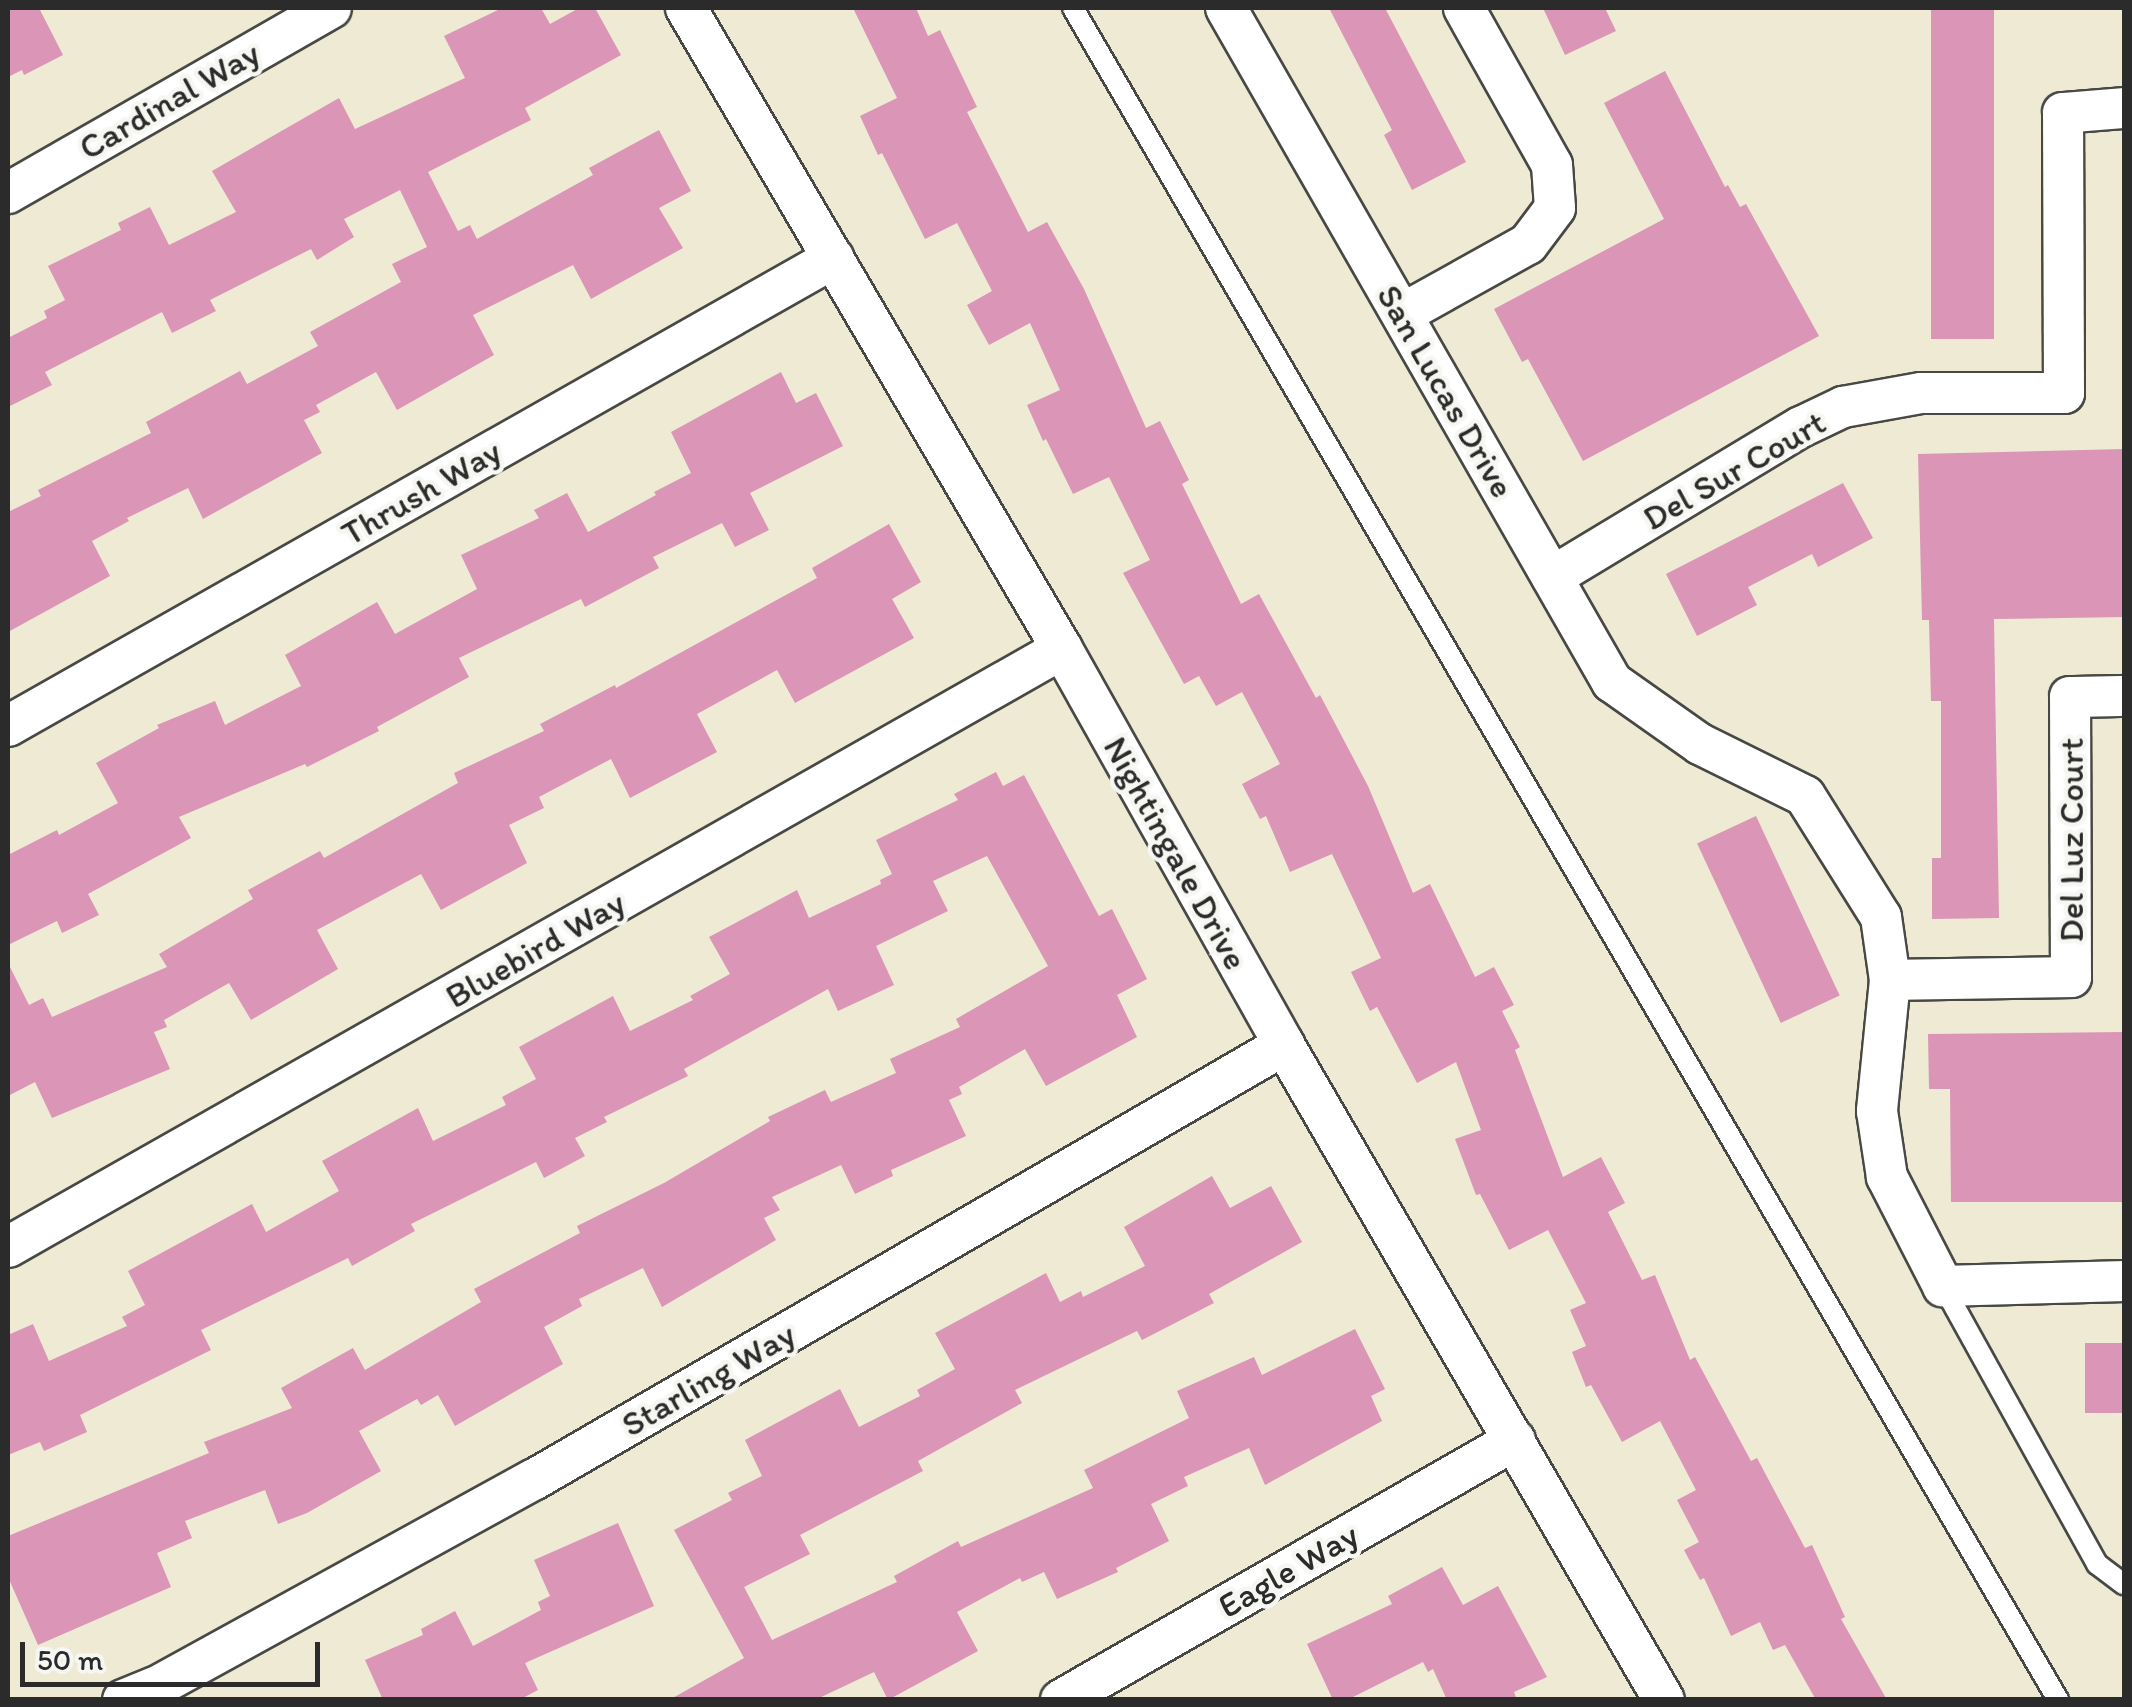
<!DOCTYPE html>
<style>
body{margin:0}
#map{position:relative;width:2132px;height:1707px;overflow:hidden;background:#eeead4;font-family:Itim,sans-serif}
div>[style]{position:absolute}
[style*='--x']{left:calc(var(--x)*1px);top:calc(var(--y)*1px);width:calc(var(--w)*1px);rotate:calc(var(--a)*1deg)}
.building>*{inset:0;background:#db95b6;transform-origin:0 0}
.roads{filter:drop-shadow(2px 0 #484844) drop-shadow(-2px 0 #484844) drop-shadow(0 2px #484844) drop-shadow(0 -2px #484844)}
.lane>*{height:20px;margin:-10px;padding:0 10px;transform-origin:10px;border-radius:10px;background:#fff}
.street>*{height:40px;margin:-20px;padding:0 20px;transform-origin:20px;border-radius:20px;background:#fff}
span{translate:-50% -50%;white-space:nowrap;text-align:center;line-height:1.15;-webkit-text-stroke:9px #f6f6f2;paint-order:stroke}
.street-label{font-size:35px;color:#2b2b2b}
.frame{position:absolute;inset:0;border:10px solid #2b2b2b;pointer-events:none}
.scale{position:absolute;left:20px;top:1642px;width:300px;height:45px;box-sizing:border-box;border:5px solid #2b2b2b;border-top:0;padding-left:12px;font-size:30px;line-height:35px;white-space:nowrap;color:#2b2b2b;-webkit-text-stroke:8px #f6f6f2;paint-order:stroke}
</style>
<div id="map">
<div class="building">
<div style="clip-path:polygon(8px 8px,39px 8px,63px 55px,24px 75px,22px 70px,8px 77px)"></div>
<div style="clip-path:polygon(502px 8px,541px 8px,550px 24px,579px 8px,595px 8px,621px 55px,525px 108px,531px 120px,428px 172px,458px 231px,470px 225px,477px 239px,593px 175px,589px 168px,659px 130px,691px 191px,659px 208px,683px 248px,591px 299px,573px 265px,473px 315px,494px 355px,397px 410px,376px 372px,316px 405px,320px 412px,304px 420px,322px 453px,203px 519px,188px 488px,127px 518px,129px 521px,92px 541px,110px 576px,8px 632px,8px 512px,41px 496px,38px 490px,151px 433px,146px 422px,240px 371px,247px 384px,318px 346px,310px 332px,401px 282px,392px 264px,427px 247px,400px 190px,344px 219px,354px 237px,317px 260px,311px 249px,210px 300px,216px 311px,172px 333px,162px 312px,45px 372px,52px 385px,8px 407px,8px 338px,47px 318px,44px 311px,65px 300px,48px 266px,121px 230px,118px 223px,150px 207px,169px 245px,236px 212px,212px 171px,339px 98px,355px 129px,465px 78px,444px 36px)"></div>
<div style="clip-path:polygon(853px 8px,916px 8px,928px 36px,940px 30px,977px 107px,967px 112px,1028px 232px,1047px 222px,1084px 289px,1146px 428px,1160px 421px,1189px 480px,1182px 484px,1241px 604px,1259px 594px,1316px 698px,1320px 695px,1368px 786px,1413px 893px,1430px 884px,1475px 977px,1494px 967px,1514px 1005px,1502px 1011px,1520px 1047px,1515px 1050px,1563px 1177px,1601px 1157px,1625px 1203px,1608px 1212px,1642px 1280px,1655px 1275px,1690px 1360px,1695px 1357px,1751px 1461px,1757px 1458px,1805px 1548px,1812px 1545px,1845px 1617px,1841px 1619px,1887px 1700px,1816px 1700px,1785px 1645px,1773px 1650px,1760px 1622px,1731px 1636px,1704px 1578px,1700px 1580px,1684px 1550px,1699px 1542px,1677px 1500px,1696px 1490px,1660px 1421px,1622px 1442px,1591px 1385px,1586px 1387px,1572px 1352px,1586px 1346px,1570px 1310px,1586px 1303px,1548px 1230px,1509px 1250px,1480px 1194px,1476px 1195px,1455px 1139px,1481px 1130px,1456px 1062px,1417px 1083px,1377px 1007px,1370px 1011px,1351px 972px,1381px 958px,1332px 854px,1290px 872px,1266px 816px,1260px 819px,1242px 784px,1280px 764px,1242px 692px,1216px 706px,1199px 676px,1184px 684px,1123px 573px,1150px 560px,1109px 477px,1073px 494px,1046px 439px,1043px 441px,1027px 405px,1060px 390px,1030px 323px,989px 345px,967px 305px,992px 291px,957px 223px,925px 239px,882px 153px,878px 155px,860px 116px,897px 98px)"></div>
<div style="clip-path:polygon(1329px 8px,1385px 8px,1466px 162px,1412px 190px,1384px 135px,1392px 130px)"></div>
<div style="clip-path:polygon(1543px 8px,1605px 8px,1616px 31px,1565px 55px)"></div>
<div style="left:1931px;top:8px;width:63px;height:331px"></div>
<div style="clip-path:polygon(1665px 71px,1725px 187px,1728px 185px,1740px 207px,1746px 204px,1819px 336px,1583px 461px,1528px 359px,1522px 362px,1494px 309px,1664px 219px,1604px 103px)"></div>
<div style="clip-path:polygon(781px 372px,796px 403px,816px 393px,843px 446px,750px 493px,769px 530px,735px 547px,722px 523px,653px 557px,659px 568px,585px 607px,581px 599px,459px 658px,469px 677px,377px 727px,379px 731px,307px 767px,305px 764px,179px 817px,191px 838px,88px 894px,99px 915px,62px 933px,57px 921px,8px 945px,8px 855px,57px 830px,59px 835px,118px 803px,96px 763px,159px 728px,157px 725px,215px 701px,225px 725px,301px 686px,285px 655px,377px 602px,395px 634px,477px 589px,461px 555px,539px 518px,534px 510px,567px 493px,588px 532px,656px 495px,654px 492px,691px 473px,671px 432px)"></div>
<div style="clip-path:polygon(2124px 449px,2124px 617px,1994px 619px,1999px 918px,1932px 919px,1932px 858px,1941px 858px,1941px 701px,1931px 701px,1929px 620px,1922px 620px,1918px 454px)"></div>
<div style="clip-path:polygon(1843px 483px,1873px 538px,1818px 567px,1812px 554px,1748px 587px,1757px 605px,1697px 636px,1666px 574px)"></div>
<div style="clip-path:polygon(889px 524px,921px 582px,892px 599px,914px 638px,795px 703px,777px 670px,697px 714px,717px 752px,630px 798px,611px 759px,539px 797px,544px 808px,509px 825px,527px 863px,441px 910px,421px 874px,317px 930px,338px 969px,251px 1020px,229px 983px,164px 1020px,167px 1027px,154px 1032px,170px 1069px,52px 1118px,35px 1082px,8px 1096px,8px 963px,29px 1005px,43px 998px,52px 1017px,167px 967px,159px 954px,253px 899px,248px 890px,320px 851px,324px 858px,458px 783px,454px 773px,544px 731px,540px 724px,615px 685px,616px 688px,817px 578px,812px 568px)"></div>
<div style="clip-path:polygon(996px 772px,1003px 786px,1024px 775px,1099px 916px,1112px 909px,1147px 979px,1117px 995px,1137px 1037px,1046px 1086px,1025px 1049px,959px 1087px,962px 1094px,949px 1100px,966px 1136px,891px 1170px,893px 1176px,855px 1194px,841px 1165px,772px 1197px,780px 1210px,764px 1218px,776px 1240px,662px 1307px,643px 1268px,579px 1299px,582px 1306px,544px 1327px,563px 1364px,455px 1426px,438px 1395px,421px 1405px,417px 1399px,359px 1431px,381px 1471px,307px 1513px,278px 1524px,265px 1490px,185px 1521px,192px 1538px,157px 1553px,171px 1587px,38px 1645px,8px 1577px,8px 1536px,209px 1453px,204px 1442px,292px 1408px,281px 1388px,353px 1348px,365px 1370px,481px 1302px,474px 1289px,580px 1233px,577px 1226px,664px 1183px,770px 1121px,768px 1117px,825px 1090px,831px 1102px,896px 1073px,890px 1059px,960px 1027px,956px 1019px,1048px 966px,987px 856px,933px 881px,948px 911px,876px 946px,894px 985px,838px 1011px,828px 989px,684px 1069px,688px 1076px,604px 1117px,607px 1122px,575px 1138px,585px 1156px,544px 1178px,536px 1162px,411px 1224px,415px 1231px,352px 1266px,348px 1258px,201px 1330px,211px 1350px,80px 1415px,87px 1432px,44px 1451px,40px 1442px,8px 1455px,8px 1335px,33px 1324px,49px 1361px,127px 1326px,122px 1317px,145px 1305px,128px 1271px,252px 1204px,266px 1232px,339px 1191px,322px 1161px,418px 1108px,433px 1141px,506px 1105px,502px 1097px,536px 1079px,519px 1047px,613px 996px,630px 1031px,693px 1000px,690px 996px,730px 974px,709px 937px,797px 890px,809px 918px,881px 884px,880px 880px,892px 874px,876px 840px,958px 800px,954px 794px)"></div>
<div style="left:1756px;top:816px;width:198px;height:65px;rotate:65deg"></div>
<div style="clip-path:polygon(2124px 1032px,2124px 1202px,1951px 1202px,1950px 1089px,1929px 1089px,1928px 1034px)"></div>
<div style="clip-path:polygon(1212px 1176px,1230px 1208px,1271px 1186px,1302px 1242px,1209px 1294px,1214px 1303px,1142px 1340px,1137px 1331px,1015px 1390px,1022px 1403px,918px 1461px,923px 1471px,800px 1535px,810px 1554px,744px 1587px,772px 1640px,897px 1582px,894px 1576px,958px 1541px,961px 1547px,1093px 1488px,1084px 1470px,1189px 1418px,1177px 1391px,1254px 1357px,1262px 1375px,1355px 1329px,1385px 1389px,1371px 1396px,1382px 1421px,1265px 1485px,1249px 1448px,1184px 1477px,1188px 1486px,1151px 1504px,1169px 1541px,1116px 1568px,1118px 1572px,1057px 1599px,1044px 1572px,1022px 1582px,1020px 1578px,957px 1612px,978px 1651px,888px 1700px,874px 1672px,815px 1700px,669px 1700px,744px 1658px,674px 1530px,732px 1500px,728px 1493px,762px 1476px,745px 1440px,840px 1389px,859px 1427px,920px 1396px,917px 1390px,955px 1369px,935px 1333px,1046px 1273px,1060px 1302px,1081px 1291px,1083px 1297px,1145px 1266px,1124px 1227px)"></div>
<div style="left:2085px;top:1343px;width:39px;height:70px"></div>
<div style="clip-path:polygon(618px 1523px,654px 1606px,525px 1663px,538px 1690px,519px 1700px,383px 1700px,365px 1660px,423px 1635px,421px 1629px,455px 1611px,473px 1646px,541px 1610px,538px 1602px,550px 1596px,534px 1560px)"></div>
<div style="clip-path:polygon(1442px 1567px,1463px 1605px,1498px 1586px,1547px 1677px,1514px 1692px,1517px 1700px,1447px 1700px,1433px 1669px,1428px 1672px,1423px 1662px,1347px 1700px,1333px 1700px,1307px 1644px,1392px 1604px,1388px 1596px)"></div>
</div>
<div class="roads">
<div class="lane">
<div style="--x:1073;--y:8;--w:1958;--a:59.79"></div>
<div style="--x:1943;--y:1286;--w:318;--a:61"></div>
<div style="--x:2097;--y:1564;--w:34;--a:37"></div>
</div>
<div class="street">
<div style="--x:686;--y:8;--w:743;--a:59.6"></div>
<div style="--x:1062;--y:649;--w:454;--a:60.7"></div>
<div style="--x:1284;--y:1045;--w:757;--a:59.88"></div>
<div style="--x:1226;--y:8;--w:777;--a:60.2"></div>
<div style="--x:1612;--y:682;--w:108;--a:35.2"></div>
<div style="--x:1700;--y:744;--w:117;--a:26.3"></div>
<div style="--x:1805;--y:796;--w:143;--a:57.9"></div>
<div style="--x:1881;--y:917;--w:64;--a:81.9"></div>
<div style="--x:1890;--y:980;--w:132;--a:95.7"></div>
<div style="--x:1877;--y:1111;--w:67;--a:81.4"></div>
<div style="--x:1887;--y:1177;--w:123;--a:62.8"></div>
<div style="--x:1943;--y:1286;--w:181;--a:-1.6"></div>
<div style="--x:8;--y:193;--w:372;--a:-29.8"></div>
<div style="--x:1402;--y:314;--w:144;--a:-29.1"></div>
<div style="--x:1528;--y:244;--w:45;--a:-53.1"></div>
<div style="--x:1555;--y:208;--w:43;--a:-94"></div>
<div style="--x:1552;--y:165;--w:180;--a:-119.3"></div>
<div style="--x:1552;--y:577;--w:291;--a:-31.1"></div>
<div style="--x:1801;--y:427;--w:47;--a:-25.5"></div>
<div style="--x:1843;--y:407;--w:79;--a:-10.2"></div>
<div style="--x:1921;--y:393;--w:143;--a:0"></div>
<div style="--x:2064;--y:393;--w:280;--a:-90.2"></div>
<div style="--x:2063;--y:113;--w:61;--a:-4.7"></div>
<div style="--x:8;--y:726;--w:949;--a:-29.54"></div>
<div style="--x:1890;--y:980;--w:181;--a:-0.9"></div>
<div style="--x:2071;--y:977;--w:280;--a:-90.2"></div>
<div style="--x:2070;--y:697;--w:54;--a:-1.1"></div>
<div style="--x:8;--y:1247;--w:1212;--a:-29.57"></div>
<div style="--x:123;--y:1700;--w:35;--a:-22"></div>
<div style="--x:156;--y:1687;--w:432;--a:-28.8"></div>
<div style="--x:535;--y:1479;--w:866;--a:-30.09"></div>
<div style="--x:1061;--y:1700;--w:523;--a:-29.8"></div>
</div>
</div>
<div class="street-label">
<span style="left:169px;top:100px;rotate:-30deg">Cardinal Way</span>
<span style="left:1446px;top:391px;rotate:60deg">San Lucas Drive</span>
<span style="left:1734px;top:470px;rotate:-30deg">Del Sur Court</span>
<span style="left:421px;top:492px;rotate:-30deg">Thrush Way</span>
<span style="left:2071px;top:840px;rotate:-90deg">Del Luz Court</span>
<span style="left:1176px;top:853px;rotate:61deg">Nightingale Drive</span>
<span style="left:535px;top:949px;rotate:-30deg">Bluebird Way</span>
<span style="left:708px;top:1379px;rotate:-30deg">Starling Way</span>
<span style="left:1288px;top:1570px;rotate:-30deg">Eagle Way</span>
</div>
<div class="frame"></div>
<div class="scale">50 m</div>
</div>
